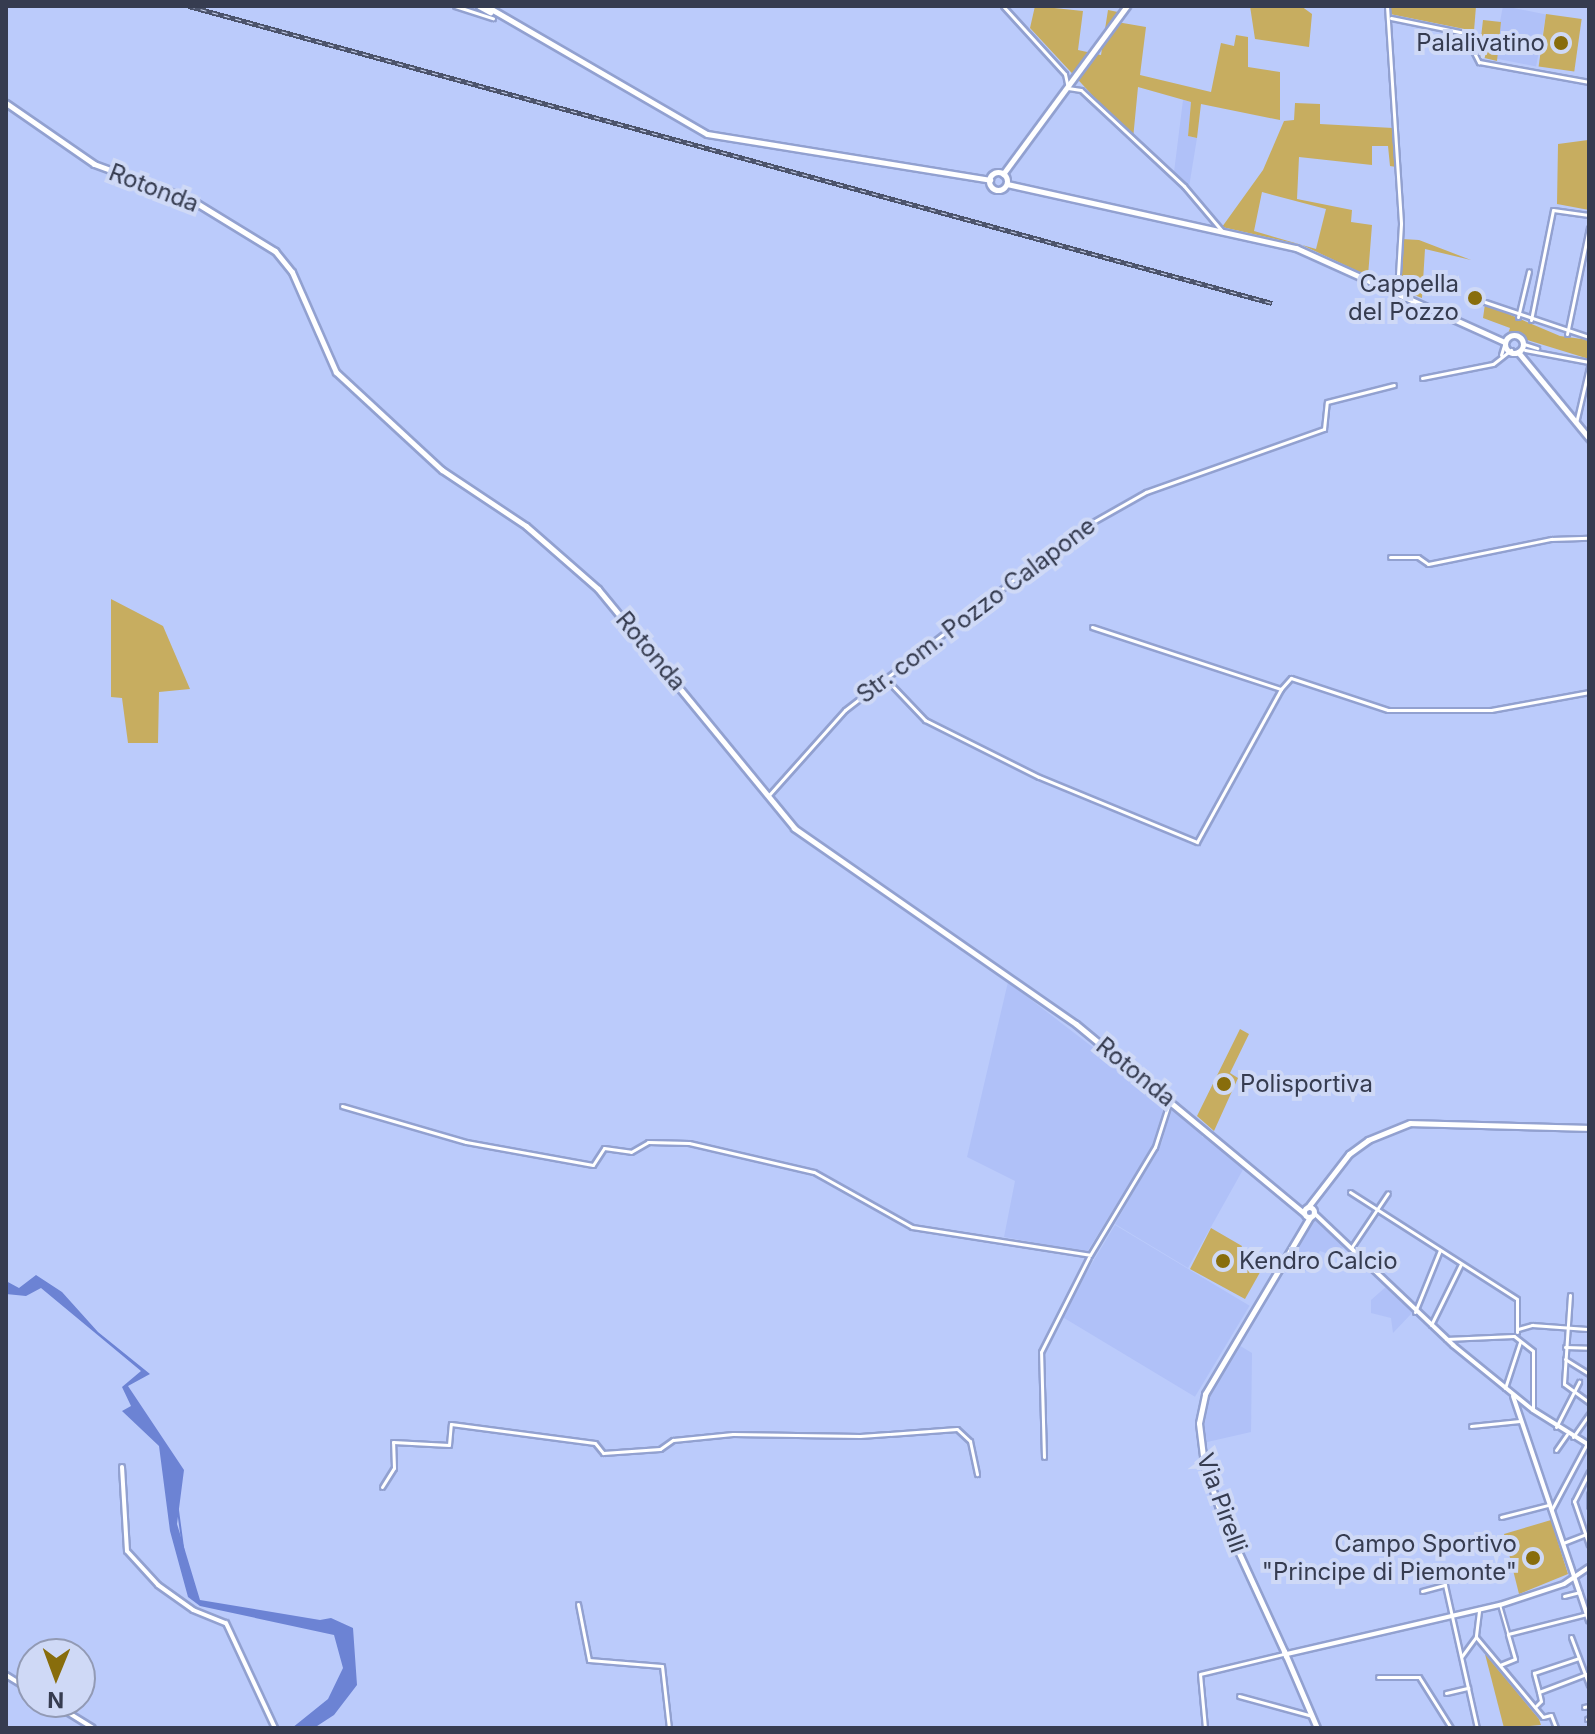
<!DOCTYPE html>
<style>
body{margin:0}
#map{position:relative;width:1595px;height:1734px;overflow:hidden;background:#bbcbfb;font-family:Inter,sans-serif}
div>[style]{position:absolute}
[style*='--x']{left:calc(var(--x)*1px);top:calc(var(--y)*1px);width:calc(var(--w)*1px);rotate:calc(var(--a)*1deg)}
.built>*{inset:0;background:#b0c1f8;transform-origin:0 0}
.green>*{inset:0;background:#c7ad60;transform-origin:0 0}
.water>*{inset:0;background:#6c83d4}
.stream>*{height:2px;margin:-1px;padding:0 1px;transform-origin:1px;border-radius:1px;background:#6c83d4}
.roads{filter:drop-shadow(2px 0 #92a1d0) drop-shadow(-2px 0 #92a1d0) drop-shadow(0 2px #92a1d0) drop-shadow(0 -2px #92a1d0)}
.pedestrian>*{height:2px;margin:-1px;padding:0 1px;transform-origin:1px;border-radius:1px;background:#fff}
.minor>*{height:3px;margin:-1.5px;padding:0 1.5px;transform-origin:1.5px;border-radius:1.5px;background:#fff}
.tertiary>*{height:4px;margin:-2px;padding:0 2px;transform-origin:2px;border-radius:2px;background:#fff}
.secondary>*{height:5px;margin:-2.5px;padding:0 2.5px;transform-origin:2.5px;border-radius:2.5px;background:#fff}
.secondary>.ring{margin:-2.5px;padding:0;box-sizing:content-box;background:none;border:5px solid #fff;border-radius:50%}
.rail>*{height:5px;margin-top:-2.5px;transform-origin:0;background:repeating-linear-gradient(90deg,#cfd9f6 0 6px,#4b536b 0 12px);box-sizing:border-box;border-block:2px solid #4b536b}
.dots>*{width:22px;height:22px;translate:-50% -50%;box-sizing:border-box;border:4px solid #cfd9f6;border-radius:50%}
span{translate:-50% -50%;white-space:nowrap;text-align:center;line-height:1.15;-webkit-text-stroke:8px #cfd9f6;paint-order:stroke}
.poi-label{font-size:24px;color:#363c50}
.right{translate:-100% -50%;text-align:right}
.left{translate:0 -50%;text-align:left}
.street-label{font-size:24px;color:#363c50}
.frame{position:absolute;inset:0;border:8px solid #363c50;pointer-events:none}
.north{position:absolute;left:16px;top:1638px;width:80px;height:80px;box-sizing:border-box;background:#cfd9f6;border:2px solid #929ab4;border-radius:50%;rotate:181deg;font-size:22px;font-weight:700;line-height:32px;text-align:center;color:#363c50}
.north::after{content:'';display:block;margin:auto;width:28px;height:36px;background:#886d0c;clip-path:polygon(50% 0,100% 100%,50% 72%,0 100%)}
</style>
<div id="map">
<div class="built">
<div style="left:1503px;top:6px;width:44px;height:53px;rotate:11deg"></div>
<div style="clip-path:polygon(1183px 100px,1191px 102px,1188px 136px,1197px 138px,1189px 187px,1174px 172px)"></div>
<div style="clip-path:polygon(1008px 982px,1164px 1102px,1159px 1135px,1087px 1252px,1004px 1237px,1015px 1181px,967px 1157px)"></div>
<div style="clip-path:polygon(1172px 1103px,1202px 1130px,1202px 1137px,1212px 1139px,1245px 1166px,1188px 1268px,1115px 1224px,1162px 1142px)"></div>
<div style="clip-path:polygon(1314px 1219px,1343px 1246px,1340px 1258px,1320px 1251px,1310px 1269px,1299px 1273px,1285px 1260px)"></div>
<div style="left:1115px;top:1225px;width:157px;height:106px;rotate:31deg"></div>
<div style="clip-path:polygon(1388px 1285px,1412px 1313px,1393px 1333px,1391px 1318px,1371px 1313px,1371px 1300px)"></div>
<div style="clip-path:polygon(1237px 1344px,1252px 1353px,1251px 1432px,1203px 1443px,1208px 1395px)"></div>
</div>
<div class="green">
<div style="clip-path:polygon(1035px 6px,1083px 11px,1078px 50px,1101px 55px,1108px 10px,1118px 12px,1117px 22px,1146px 27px,1140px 75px,1211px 92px,1221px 43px,1234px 46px,1236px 35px,1248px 37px,1248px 67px,1280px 72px,1280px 120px,1201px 104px,1197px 138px,1188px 136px,1191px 102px,1138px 87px,1133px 139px,1030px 28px)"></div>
<div style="clip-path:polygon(1250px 6px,1301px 6px,1312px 14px,1309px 47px,1255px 39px)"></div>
<div style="clip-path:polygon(1388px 6px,1476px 6px,1474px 31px,1390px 14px)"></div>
<div style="left:1546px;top:14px;width:36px;height:53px;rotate:8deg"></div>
<div style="clip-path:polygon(1483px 20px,1501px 22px,1497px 61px,1476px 56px,1473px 45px,1480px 46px)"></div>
<div style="clip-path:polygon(evenodd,1295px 103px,1320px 104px,1320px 124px,1393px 128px,1396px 167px,1390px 166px,1388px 146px,1372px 146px,1372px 165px,1299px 157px,1297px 199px,1352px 210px,1351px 222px,1372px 225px,1368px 276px,1302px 245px,1222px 227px,1263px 170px,1284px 121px,1294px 120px,1295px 103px,1262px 192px,1326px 209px,1316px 249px,1254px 231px,1262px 192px)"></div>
<div style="clip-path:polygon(1589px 134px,1589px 210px,1557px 204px,1558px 144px,1588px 140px)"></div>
<div style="clip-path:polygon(1402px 239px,1419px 240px,1471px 260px,1425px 249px,1422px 298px,1398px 289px)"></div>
<div style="clip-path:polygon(1485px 304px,1560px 336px,1589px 340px,1589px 359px,1508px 334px,1510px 328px,1483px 318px)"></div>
<div style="clip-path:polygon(111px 599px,163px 626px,190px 689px,159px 692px,158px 743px,128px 743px,122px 698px,111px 697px)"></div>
<div style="clip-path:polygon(1240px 1029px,1249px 1034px,1230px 1073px,1238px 1078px,1214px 1131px,1197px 1116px)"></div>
<div style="clip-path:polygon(1211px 1228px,1242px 1246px,1239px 1253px,1263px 1267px,1245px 1299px,1190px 1269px)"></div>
<div style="clip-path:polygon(1551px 1520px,1568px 1574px,1519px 1594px,1504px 1534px)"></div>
<div style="clip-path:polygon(1485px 1654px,1539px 1719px,1541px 1725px,1504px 1728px)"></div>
</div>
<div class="water">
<div style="clip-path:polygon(36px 1275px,62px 1292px,98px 1332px,150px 1374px,128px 1386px,184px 1470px,177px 1524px,200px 1600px,320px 1620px,331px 1618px,353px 1628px,357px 1685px,334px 1715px,314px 1728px,292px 1728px,328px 1699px,343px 1668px,334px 1635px,200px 1606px,188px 1597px,170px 1531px,159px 1446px,122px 1411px,131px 1406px,122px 1387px,141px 1371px,41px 1288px,26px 1296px,6px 1294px,6px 1281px,19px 1288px)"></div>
</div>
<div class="stream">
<div style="--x:177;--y:1503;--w:52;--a:82.3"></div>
</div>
<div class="roads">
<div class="pedestrian">
<div style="--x:1500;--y:1605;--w:29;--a:74"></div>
</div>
<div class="minor">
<div style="--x:455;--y:6;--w:40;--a:18"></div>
<div style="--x:1003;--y:6;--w:92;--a:47.6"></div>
<div style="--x:1065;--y:74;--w:14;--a:78"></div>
<div style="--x:1068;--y:88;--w:13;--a:9"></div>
<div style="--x:1081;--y:90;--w:141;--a:43"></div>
<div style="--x:1184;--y:186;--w:59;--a:49.8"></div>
<div style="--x:1387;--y:6;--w:218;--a:86.3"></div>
<div style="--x:1401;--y:224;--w:68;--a:93.4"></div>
<div style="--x:1391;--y:18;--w:75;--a:11.6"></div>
<div style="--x:1464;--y:33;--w:33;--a:63"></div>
<div style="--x:1479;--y:62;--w:112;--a:10.3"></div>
<div style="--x:1485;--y:302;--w:110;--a:18.6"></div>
<div style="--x:1518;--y:317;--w:47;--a:-76.6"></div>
<div style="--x:1531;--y:320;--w:112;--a:-78.7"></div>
<div style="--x:1553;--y:210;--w:36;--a:8"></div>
<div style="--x:1567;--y:334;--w:108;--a:-78.3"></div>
<div style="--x:1524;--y:344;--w:14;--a:17"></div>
<div style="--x:1525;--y:350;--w:65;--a:10.6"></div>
<div style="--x:1501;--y:355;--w:10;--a:-73"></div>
<div style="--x:1422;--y:378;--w:72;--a:-11.2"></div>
<div style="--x:1493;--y:364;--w:23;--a:-38"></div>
<div style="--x:1576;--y:423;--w:57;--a:-76.9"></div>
<div style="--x:1390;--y:557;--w:28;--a:0"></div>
<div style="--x:1418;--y:557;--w:12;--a:35"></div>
<div style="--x:1428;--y:564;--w:126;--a:-11.5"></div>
<div style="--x:1551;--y:539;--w:38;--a:-2"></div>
<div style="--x:1092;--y:627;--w:199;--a:18.2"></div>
<div style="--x:1281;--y:689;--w:15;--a:-48"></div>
<div style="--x:1291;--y:678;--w:102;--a:18.3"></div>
<div style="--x:1388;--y:710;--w:103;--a:0"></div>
<div style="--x:1491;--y:710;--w:100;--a:-10.4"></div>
<div style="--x:886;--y:679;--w:57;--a:46.4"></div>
<div style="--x:925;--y:720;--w:127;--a:26.6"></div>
<div style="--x:1039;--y:777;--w:171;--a:22.4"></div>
<div style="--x:1197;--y:842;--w:175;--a:-61.2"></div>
<div style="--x:769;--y:795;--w:114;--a:-48.2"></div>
<div style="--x:845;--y:710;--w:293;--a:-37.7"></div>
<div style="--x:1077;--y:531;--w:79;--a:-29.5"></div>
<div style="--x:1146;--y:492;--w:189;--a:-19.5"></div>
<div style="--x:1324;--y:429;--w:27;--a:-84"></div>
<div style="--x:1327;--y:402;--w:69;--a:-14.2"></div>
<div style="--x:342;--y:1106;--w:129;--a:16.2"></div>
<div style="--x:466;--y:1142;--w:129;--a:10.3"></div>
<div style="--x:593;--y:1165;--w:20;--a:-57"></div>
<div style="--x:604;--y:1148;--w:27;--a:8"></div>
<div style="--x:631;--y:1152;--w:20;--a:-30"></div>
<div style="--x:648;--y:1142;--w:41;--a:1.4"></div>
<div style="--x:689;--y:1143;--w:128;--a:13.1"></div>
<div style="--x:814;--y:1172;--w:112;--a:29.3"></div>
<div style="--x:912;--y:1227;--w:180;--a:8.9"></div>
<div style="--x:1090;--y:1255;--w:126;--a:-59"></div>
<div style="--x:1155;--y:1147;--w:46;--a:-72.3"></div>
<div style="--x:1350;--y:1192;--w:198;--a:32.6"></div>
<div style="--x:1517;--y:1299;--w:33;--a:90"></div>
<div style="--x:1351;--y:1248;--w:66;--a:-56.1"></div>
<div style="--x:1570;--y:1295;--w:89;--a:93.9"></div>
<div style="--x:1564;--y:1384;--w:31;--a:36"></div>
<div style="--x:1415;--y:1312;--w:67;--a:-68"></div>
<div style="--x:1431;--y:1325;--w:68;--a:-63.8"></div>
<div style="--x:1518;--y:1329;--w:15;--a:-16"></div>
<div style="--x:1532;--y:1325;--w:55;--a:4.2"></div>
<div style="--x:1514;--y:1336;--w:24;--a:38"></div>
<div style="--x:1533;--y:1351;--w:59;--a:90"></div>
<div style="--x:1446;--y:1339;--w:68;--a:-2.5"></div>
<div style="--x:1565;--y:1347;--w:24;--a:2"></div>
<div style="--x:1565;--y:1359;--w:28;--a:32"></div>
<div style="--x:1505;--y:1388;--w:48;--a:-71.9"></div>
<div style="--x:1471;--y:1426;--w:49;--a:-5.8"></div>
<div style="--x:1556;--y:1427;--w:51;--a:-62.9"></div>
<div style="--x:1573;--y:1437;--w:28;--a:-55"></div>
<div style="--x:1556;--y:1450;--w:19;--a:-55"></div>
<div style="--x:1044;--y:1457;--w:105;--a:-91.6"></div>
<div style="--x:1041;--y:1352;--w:106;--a:-63.2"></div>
<div style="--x:1589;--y:1472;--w:33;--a:117"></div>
<div style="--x:1574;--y:1501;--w:46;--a:71.2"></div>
<div style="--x:382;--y:1487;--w:22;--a:-58"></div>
<div style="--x:394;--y:1468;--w:26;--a:-92"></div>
<div style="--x:393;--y:1442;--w:56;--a:3.1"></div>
<div style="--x:449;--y:1445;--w:21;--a:-85"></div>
<div style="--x:451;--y:1424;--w:145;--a:7.5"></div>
<div style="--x:595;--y:1443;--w:13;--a:51"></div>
<div style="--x:603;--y:1453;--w:57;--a:-4"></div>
<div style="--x:660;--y:1449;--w:16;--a:-35"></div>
<div style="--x:673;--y:1440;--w:60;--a:-5.7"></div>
<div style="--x:733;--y:1434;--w:127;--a:0.9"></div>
<div style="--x:860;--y:1436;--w:97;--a:-4.1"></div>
<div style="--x:957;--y:1429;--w:18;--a:43"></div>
<div style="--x:970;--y:1441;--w:34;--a:78"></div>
<div style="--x:1589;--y:1494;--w:12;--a:90"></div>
<div style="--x:1552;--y:1509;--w:72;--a:-62"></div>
<div style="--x:1501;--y:1517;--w:49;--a:-14.3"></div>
<div style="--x:1563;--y:1543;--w:28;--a:-21"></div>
<div style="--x:1422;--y:1591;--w:24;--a:-15"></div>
<div style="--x:1445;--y:1585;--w:147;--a:77.4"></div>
<div style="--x:1564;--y:1596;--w:16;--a:-14"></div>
<div style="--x:578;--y:1604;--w:57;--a:78.9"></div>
<div style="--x:589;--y:1660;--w:73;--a:4.7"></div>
<div style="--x:662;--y:1666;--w:62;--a:83.6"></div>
<div style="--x:1479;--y:1611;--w:26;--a:97"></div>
<div style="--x:1476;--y:1637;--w:104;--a:50.1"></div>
<div style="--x:1543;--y:1717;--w:8;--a:-14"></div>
<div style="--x:1551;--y:1715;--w:14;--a:69"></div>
<div style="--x:1571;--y:1637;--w:51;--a:69.4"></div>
<div style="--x:1462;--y:1656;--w:24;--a:-54"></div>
<div style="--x:1500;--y:1665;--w:16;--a:-22"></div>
<div style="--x:1515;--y:1659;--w:26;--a:-106"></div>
<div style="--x:1508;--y:1634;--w:81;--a:-14.2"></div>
<div style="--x:1378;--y:1677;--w:41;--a:0"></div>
<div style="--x:1419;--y:1677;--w:60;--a:57.9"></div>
<div style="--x:1539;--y:1692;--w:20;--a:-105"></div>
<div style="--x:1534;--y:1673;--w:47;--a:-18.4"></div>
<div style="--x:1446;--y:1693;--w:23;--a:-13"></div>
<div style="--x:1239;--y:1696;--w:76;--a:15.3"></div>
<div style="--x:1535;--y:1707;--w:8;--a:-45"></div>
<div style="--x:1541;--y:1701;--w:9;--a:-103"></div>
<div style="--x:1539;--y:1692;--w:53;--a:-20.8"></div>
<div style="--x:1584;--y:1707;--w:5;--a:-11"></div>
<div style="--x:1587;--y:1719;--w:2;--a:-27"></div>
<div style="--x:1205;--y:1728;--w:54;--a:-95.3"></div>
<div style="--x:1200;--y:1674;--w:85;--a:-13.5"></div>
</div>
<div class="tertiary">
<div style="--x:1314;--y:1213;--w:192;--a:43.5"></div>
<div style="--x:1453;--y:1345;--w:103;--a:39.1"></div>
<div style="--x:1533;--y:1410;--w:66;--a:32"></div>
<div style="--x:1513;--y:1396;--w:237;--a:71.3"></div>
<div style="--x:122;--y:1467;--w:84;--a:86.6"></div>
<div style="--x:127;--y:1551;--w:46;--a:47.6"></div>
<div style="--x:158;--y:1585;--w:43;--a:35.5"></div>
<div style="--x:193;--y:1610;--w:35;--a:22"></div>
<div style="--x:226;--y:1623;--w:116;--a:65"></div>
<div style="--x:1287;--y:1654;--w:219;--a:-13"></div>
<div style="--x:1500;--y:1605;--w:67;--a:-18.2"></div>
<div style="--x:1564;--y:1584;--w:30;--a:-34"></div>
<div style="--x:6;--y:1675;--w:31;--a:32"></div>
<div style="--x:51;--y:1702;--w:49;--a:31.8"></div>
</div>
<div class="secondary">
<div style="--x:479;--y:6;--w:13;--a:29"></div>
<div style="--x:486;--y:6;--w:255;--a:30.1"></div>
<div style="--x:707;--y:134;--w:287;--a:9.2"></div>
<div style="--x:6;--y:103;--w:107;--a:34.7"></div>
<div style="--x:94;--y:164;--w:102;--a:20"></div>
<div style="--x:190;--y:199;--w:100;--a:31.5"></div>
<div style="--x:275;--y:251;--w:27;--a:51"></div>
<div style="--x:292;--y:272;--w:109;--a:66.3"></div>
<div style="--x:336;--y:372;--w:144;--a:42.8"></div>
<div style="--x:442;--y:470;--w:101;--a:33.7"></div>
<div style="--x:526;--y:526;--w:96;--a:41.2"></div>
<div style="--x:598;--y:589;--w:309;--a:50.6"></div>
<div style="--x:794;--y:828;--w:343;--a:34.8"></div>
<div style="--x:1076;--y:1024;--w:296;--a:39.7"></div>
<div class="ring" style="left:989px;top:172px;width:13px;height:13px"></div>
<div style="--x:1003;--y:174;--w:209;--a:-53.6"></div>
<div style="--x:1007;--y:184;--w:296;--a:12.5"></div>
<div style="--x:1296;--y:248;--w:228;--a:24.3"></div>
<div class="ring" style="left:1505px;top:335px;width:13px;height:13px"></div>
<div style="--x:1518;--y:352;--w:112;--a:50.5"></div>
<div class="ring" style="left:1304px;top:1207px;width:5px;height:5px"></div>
<div style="--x:1308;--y:1207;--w:67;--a:-52.3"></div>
<div style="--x:1349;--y:1154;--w:24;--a:-36"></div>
<div style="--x:1368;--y:1140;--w:45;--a:-22"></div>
<div style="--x:1410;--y:1123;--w:179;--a:1.6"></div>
<div style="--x:1284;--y:1651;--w:151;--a:-114.7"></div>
<div style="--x:1221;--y:1514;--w:53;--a:-108.8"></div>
<div style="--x:1204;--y:1464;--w:41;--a:-97"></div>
<div style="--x:1199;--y:1423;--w:30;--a:-78"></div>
<div style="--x:1205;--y:1394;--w:206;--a:-59.3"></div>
<div style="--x:1286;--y:1656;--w:5;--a:-112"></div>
<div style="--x:1284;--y:1651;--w:84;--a:66.8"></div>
</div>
</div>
<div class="rail">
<div style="--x:189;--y:6;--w:1123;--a:15.34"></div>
</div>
<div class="dots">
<div style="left:1561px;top:43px;background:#886d0c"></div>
<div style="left:1475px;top:298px;background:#886d0c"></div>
<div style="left:1224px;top:1084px;background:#886d0c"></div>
<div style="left:1223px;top:1261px;background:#886d0c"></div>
<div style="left:1533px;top:1558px;background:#886d0c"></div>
</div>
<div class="poi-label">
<span class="right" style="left:1545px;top:43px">Palalivatino</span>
<span class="right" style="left:1459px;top:298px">Cappella<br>del Pozzo</span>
<span class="left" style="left:1240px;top:1084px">Polisportiva</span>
<span class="left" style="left:1239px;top:1261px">Kendro Calcio</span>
<span class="right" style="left:1517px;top:1558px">Campo Sportivo<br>"Principe di Piemonte"</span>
</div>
<div class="street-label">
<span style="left:154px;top:188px;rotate:21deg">Rotonda</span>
<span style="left:976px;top:610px;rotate:-37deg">Str. com. Pozzo Calapone</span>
<span style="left:651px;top:651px;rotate:50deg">Rotonda</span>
<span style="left:1136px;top:1072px;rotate:39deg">Rotonda</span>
<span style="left:1222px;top:1503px;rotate:70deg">Via Pirelli</span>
</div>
<div class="frame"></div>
<div class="north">N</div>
</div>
